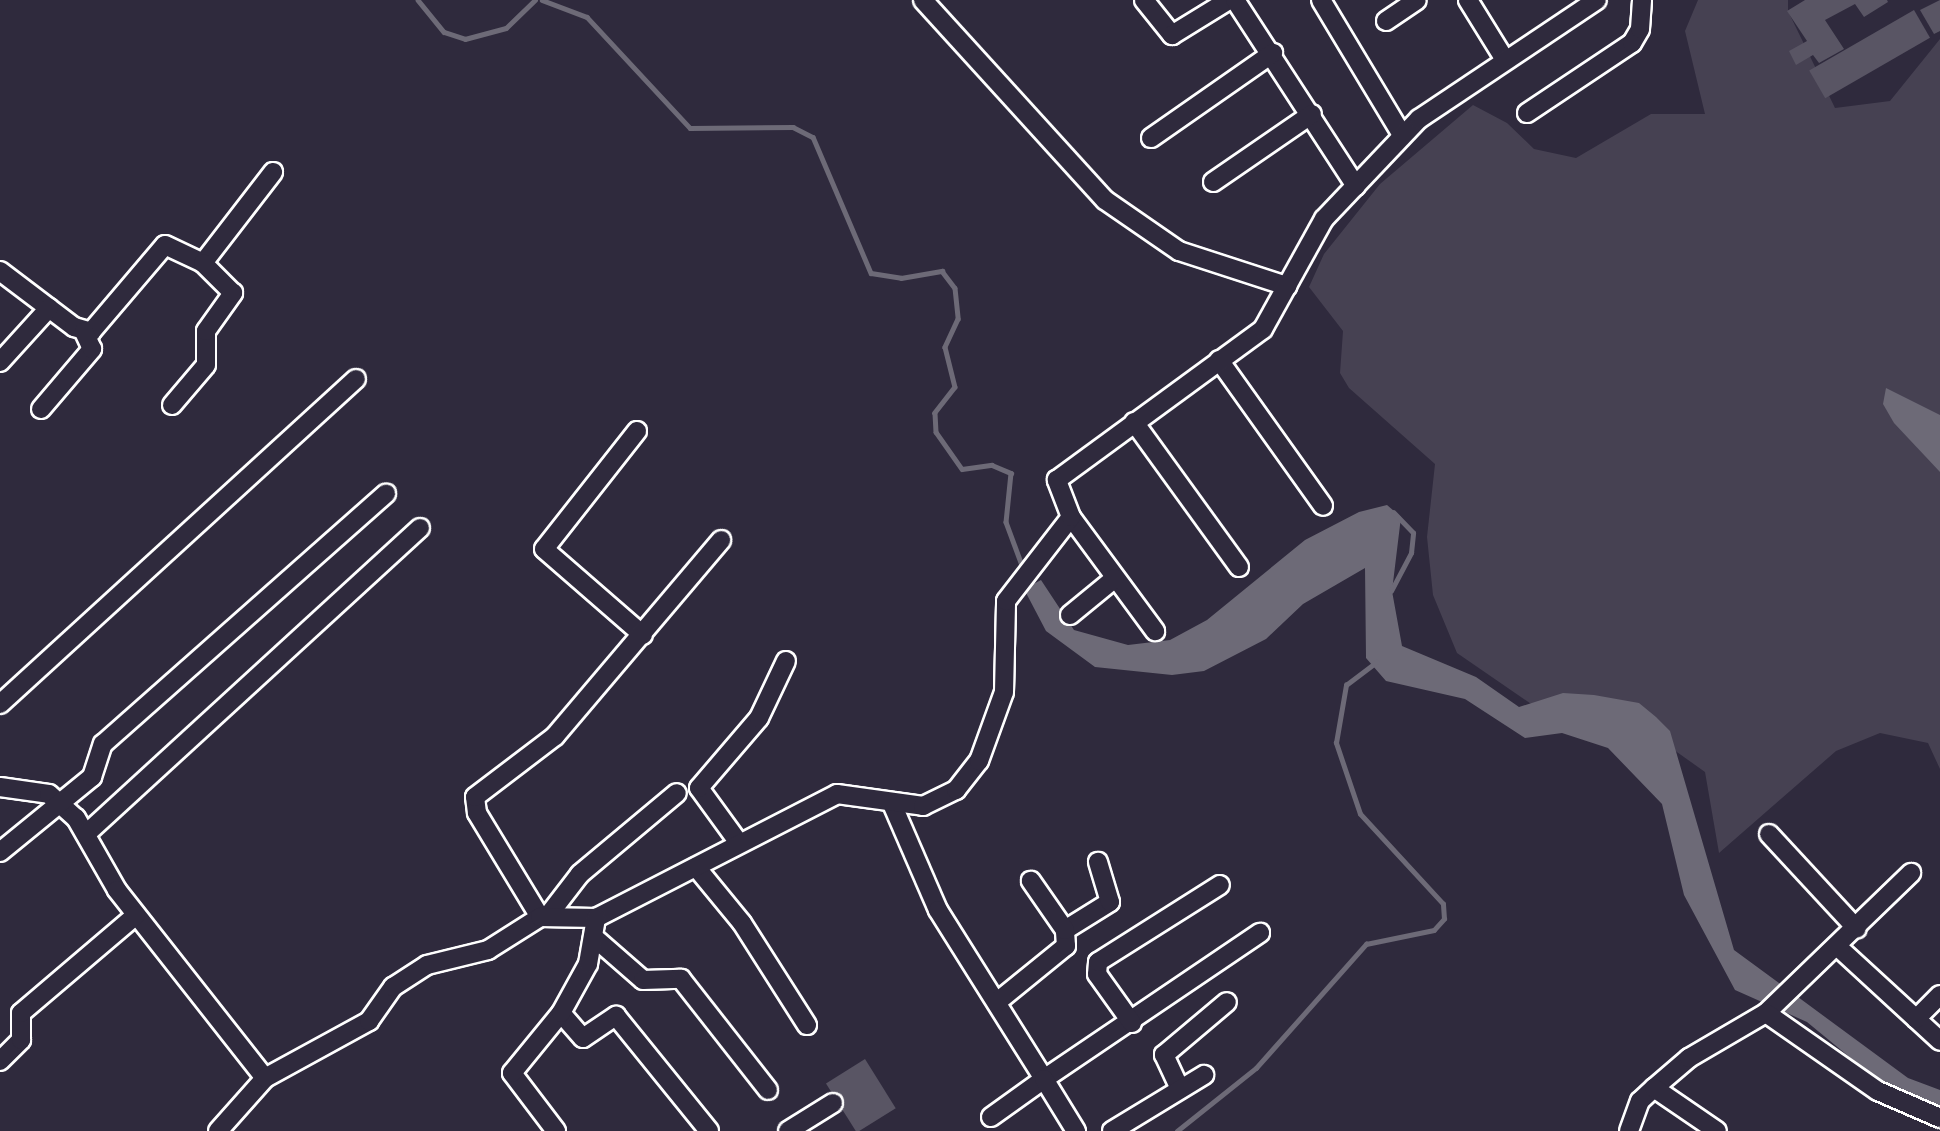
<!DOCTYPE html>
<style>
body{margin:0}
#map{position:relative;width:1940px;height:1131px;overflow:hidden;background:#2f2a3d;font-family:Delius,sans-serif}
div>[style]{position:absolute}
[style*='--x']{left:calc(var(--x)*1px);top:calc(var(--y)*1px);width:calc(var(--w)*1px);rotate:calc(var(--a)*1deg)}
.green>*{inset:0;background:#464152}
.water>*{inset:0;background:#6d6a77}
.stream>*{height:4.5px;margin:-2.25px;padding:0 2.25px;transform-origin:2.25px;border-radius:2.25px;background:#6d6a77}
.building>*{inset:0;background:#595564;transform-origin:0 0}
.roads{filter:drop-shadow(2px 0 #fff) drop-shadow(-2px 0 #fff) drop-shadow(0 2px #fff) drop-shadow(0 -2px #fff)}
.minor>*{height:18px;margin:-9px;padding:0 9px;transform-origin:9px;border-radius:9px;background:#2f2a3d}
span{translate:-50% -50%;white-space:nowrap;text-align:center;line-height:1.15;-webkit-text-stroke:7px #2f2a3d;paint-order:stroke}
</style>
<div id="map">
<div class="green">
<div style="clip-path:polygon(1698px 0,1788px 0,1788px 11px,1835px 108px,1890px 101px,1940px 39px,1940px 769px,1928px 743px,1880px 733px,1836px 751px,1719px 853px,1705px 772px,1667px 745px,1537px 708px,1457px 653px,1433px 595px,1427px 537px,1435px 464px,1349px 388px,1340px 373px,1343px 331px,1309px 287px,1324px 254px,1380px 184px,1473px 105px,1507px 123px,1534px 149px,1576px 158px,1651px 114px,1705px 114px,1685px 31px)"></div>
</div>
<div class="water">
<div style="clip-path:polygon(1886px 388px,1940px 415px,1940px 472px,1894px 423px,1883px 404px)"></div>
<div style="clip-path:polygon(1387px 505px,1401px 517px,1392px 591px,1402px 646px,1476px 677px,1519px 707px,1563px 693px,1594px 695px,1639px 703px,1656px 717px,1670px 731px,1734px 950px,1908px 1078px,1940px 1090px,1940px 1113px,1875px 1078px,1807px 1022px,1735px 990px,1684px 895px,1662px 804px,1608px 748px,1562px 733px,1525px 738px,1465px 699px,1386px 681px,1366px 658px,1365px 568px,1303px 604px,1266px 639px,1204px 671px,1172px 675px,1095px 667px,1046px 631px,1024px 589px,1041px 580px,1074px 630px,1128px 645px,1170px 640px,1207px 620px,1305px 540px,1359px 512px)"></div>
</div>
<div class="stream">
<div style="--x:418;--y:0;--w:41;--a:50.9"></div>
<div style="--x:444;--y:32;--w:22;--a:18"></div>
<div style="--x:465;--y:39;--w:42;--a:-15"></div>
<div style="--x:506;--y:28;--w:40;--a:-44"></div>
<div style="--x:542;--y:0;--w:48;--a:20.7"></div>
<div style="--x:587;--y:17;--w:151;--a:47.1"></div>
<div style="--x:690;--y:128;--w:103;--a:-0.6"></div>
<div style="--x:793;--y:127;--w:22;--a:27"></div>
<div style="--x:813;--y:137;--w:148;--a:66.9"></div>
<div style="--x:871;--y:273;--w:30;--a:9"></div>
<div style="--x:901;--y:278;--w:42;--a:-9.7"></div>
<div style="--x:942;--y:271;--w:21;--a:53"></div>
<div style="--x:955;--y:288;--w:31;--a:84"></div>
<div style="--x:958;--y:319;--w:31;--a:115"></div>
<div style="--x:945;--y:347;--w:41;--a:76"></div>
<div style="--x:955;--y:387;--w:33;--a:128"></div>
<div style="--x:935;--y:413;--w:19;--a:87"></div>
<div style="--x:936;--y:432;--w:45;--a:54.9"></div>
<div style="--x:962;--y:469;--w:30;--a:-8"></div>
<div style="--x:992;--y:465;--w:21;--a:23"></div>
<div style="--x:1011;--y:473;--w:49;--a:95.8"></div>
<div style="--x:1006;--y:522;--w:49;--a:69.7"></div>
<div style="--x:1391;--y:591;--w:43;--a:-62.2"></div>
<div style="--x:1411;--y:553;--w:20;--a:-84"></div>
<div style="--x:1413;--y:533;--w:28;--a:-134"></div>
<div style="--x:1177;--y:1131;--w:101;--a:-38.6"></div>
<div style="--x:1256;--y:1068;--w:166;--a:-48.4"></div>
<div style="--x:1366;--y:944;--w:69;--a:-11.6"></div>
<div style="--x:1434;--y:930;--w:15;--a:-48"></div>
<div style="--x:1444;--y:919;--w:15;--a:-94"></div>
<div style="--x:1443;--y:904;--w:122;--a:-132.7"></div>
<div style="--x:1360;--y:814;--w:75;--a:-108.7"></div>
<div style="--x:1336;--y:743;--w:59;--a:-80.2"></div>
<div style="--x:1346;--y:685;--w:38;--a:-37"></div>
</div>
<div class="building">
<div style="clip-path:polygon(1805px 0,1887px 0,1888px 2px,1864px 17px,1855px 4px,1825px 20px,1844px 49px,1819px 63px,1813px 55px,1796px 65px,1789px 51px,1807px 41px,1787px 11px)"></div>
<div style="clip-path:polygon(1940px 0,1940px 31px,1934px 34px,1920px 10px)"></div>
<div style="left:1914px;top:10px;width:32px;height:121px;rotate:60deg"></div>
<div style="left:865px;top:1059px;width:58px;height:46px;rotate:58deg"></div>
</div>
<div class="roads">
<div class="minor">
<div style="--x:923;--y:0;--w:270;--a:47.7"></div>
<div style="--x:1105;--y:200;--w:90;--a:34.6"></div>
<div style="--x:1179;--y:251;--w:114;--a:18"></div>
<div style="--x:1144;--y:0;--w:45;--a:51.3"></div>
<div style="--x:1172;--y:35;--w:67;--a:-31.6"></div>
<div style="--x:1235;--y:0;--w:222;--a:57"></div>
<div style="--x:1321;--y:0;--w:157;--a:59"></div>
<div style="--x:1468;--y:0;--w:70;--a:58.3"></div>
<div style="--x:1386;--y:21;--w:37;--a:-34"></div>
<div style="--x:1527;--y:113;--w:126;--a:-33.7"></div>
<div style="--x:1632;--y:43;--w:16;--a:-60"></div>
<div style="--x:1640;--y:29;--w:29;--a:-86"></div>
<div style="--x:1151;--y:138;--w:149;--a:-34.9"></div>
<div style="--x:1213;--y:182;--w:120;--a:-34.5"></div>
<div style="--x:0;--y:271;--w:93;--a:37.1"></div>
<div style="--x:74;--y:327;--w:18;--a:16"></div>
<div style="--x:91;--y:332;--w:114;--a:-49.6"></div>
<div style="--x:165;--y:245;--w:42;--a:25.3"></div>
<div style="--x:203;--y:263;--w:115;--a:-52.4"></div>
<div style="--x:1219;--y:360;--w:179;--a:54.5"></div>
<div style="--x:0;--y:362;--w:73;--a:-47.8"></div>
<div style="--x:172;--y:405;--w:52;--a:-49.6"></div>
<div style="--x:206;--y:365;--w:34;--a:-90"></div>
<div style="--x:206;--y:331;--w:47;--a:-54.6"></div>
<div style="--x:233;--y:293;--w:42;--a:-135"></div>
<div style="--x:41;--y:409;--w:79;--a:-49.6"></div>
<div style="--x:92;--y:349;--w:19;--a:-115"></div>
<div style="--x:1134;--y:422;--w:179;--a:54.1"></div>
<div style="--x:637;--y:431;--w:150;--a:128.2"></div>
<div style="--x:544;--y:549;--w:131;--a:41"></div>
<div style="--x:1071;--y:517;--w:142;--a:53.6"></div>
<div style="--x:1070;--y:615;--w:58;--a:-39.4"></div>
<div style="--x:0;--y:704;--w:482;--a:-42.4"></div>
<div style="--x:0;--y:787;--w:49;--a:8.1"></div>
<div style="--x:49;--y:794;--w:36;--a:42"></div>
<div style="--x:76;--y:818;--w:83;--a:60.3"></div>
<div style="--x:117;--y:890;--w:239;--a:51.8"></div>
<div style="--x:893;--y:806;--w:113;--a:66.6"></div>
<div style="--x:938;--y:910;--w:199;--a:57.9"></div>
<div style="--x:1044;--y:1079;--w:261;--a:-34.1"></div>
<div style="--x:86;--y:834;--w:453;--a:-42.5"></div>
<div style="--x:1769;--y:834;--w:129;--a:47.2"></div>
<div style="--x:739;--y:843;--w:68;--a:-126"></div>
<div style="--x:699;--y:788;--w:92;--a:-49.4"></div>
<div style="--x:759;--y:718;--w:63;--a:-64.7"></div>
<div style="--x:0;--y:852;--w:119;--a:-39.2"></div>
<div style="--x:92;--y:777;--w:35;--a:-72"></div>
<div style="--x:103;--y:744;--w:378;--a:-41.5"></div>
<div style="--x:696;--y:867;--w:72;--a:50.6"></div>
<div style="--x:742;--y:923;--w:121;--a:57.5"></div>
<div style="--x:540;--y:917;--w:122;--a:-121.2"></div>
<div style="--x:477;--y:813;--w:16;--a:-97"></div>
<div style="--x:475;--y:797;--w:101;--a:-37.3"></div>
<div style="--x:555;--y:736;--w:257;--a:-49.7"></div>
<div style="--x:547;--y:917;--w:54;--a:-52.5"></div>
<div style="--x:580;--y:874;--w:126;--a:-39.9"></div>
<div style="--x:1065;--y:930;--w:53;--a:-31.9"></div>
<div style="--x:1110;--y:902;--w:42;--a:-106.7"></div>
<div style="--x:596;--y:939;--w:62;--a:41.1"></div>
<div style="--x:643;--y:980;--w:38;--a:-2"></div>
<div style="--x:681;--y:979;--w:141;--a:51.9"></div>
<div style="--x:1839;--y:948;--w:137;--a:42.6"></div>
<div style="--x:997;--y:1002;--w:89;--a:-39.1"></div>
<div style="--x:1066;--y:946;--w:16;--a:-94"></div>
<div style="--x:1065;--y:930;--w:60;--a:-124.8"></div>
<div style="--x:561;--y:1013;--w:33;--a:49"></div>
<div style="--x:583;--y:1038;--w:40;--a:-34"></div>
<div style="--x:616;--y:1016;--w:148;--a:51"></div>
<div style="--x:1766;--y:1013;--w:202;--a:-44"></div>
<div style="--x:1916;--y:1019;--w:34;--a:-45"></div>
<div style="--x:1132;--y:1023;--w:60;--a:-125.5"></div>
<div style="--x:1097;--y:974;--w:12;--a:-85"></div>
<div style="--x:1098;--y:962;--w:144;--a:-32.3"></div>
<div style="--x:0;--y:1061;--w:30;--a:-45"></div>
<div style="--x:21;--y:1040;--w:27;--a:-90"></div>
<div style="--x:21;--y:1013;--w:151;--a:-40.4"></div>
<div style="--x:1654;--y:1088;--w:46;--a:-40.6"></div>
<div style="--x:1689;--y:1058;--w:89;--a:-30.3"></div>
<div style="--x:1766;--y:1013;--w:136;--a:34.9"></div>
<div style="--x:1878;--y:1091;--w:68;--a:23.5"></div>
<div style="--x:1180;--y:1089;--w:38;--a:-115"></div>
<div style="--x:1164;--y:1055;--w:82;--a:-40.1"></div>
<div style="--x:991;--y:1117;--w:65;--a:-35.6"></div>
<div style="--x:1044;--y:1079;--w:61;--a:58.4"></div>
<div style="--x:218;--y:1131;--w:71;--a:-48.4"></div>
<div style="--x:265;--y:1078;--w:119;--a:-28.7"></div>
<div style="--x:369;--y:1021;--w:42;--a:-54.8"></div>
<div style="--x:393;--y:987;--w:40;--a:-32.9"></div>
<div style="--x:427;--y:965;--w:63;--a:-13.8"></div>
<div style="--x:488;--y:950;--w:62;--a:-32.4"></div>
<div style="--x:540;--y:917;--w:56;--a:1"></div>
<div style="--x:596;--y:918;--w:271;--a:-27.2"></div>
<div style="--x:837;--y:794;--w:87;--a:7.9"></div>
<div style="--x:923;--y:806;--w:37;--a:-26"></div>
<div style="--x:956;--y:790;--w:37;--a:-52"></div>
<div style="--x:979;--y:761;--w:73;--a:-70.1"></div>
<div style="--x:1004;--y:692;--w:91;--a:-88.7"></div>
<div style="--x:1006;--y:601;--w:106;--a:-52.3"></div>
<div style="--x:1071;--y:517;--w:40;--a:-111"></div>
<div style="--x:1057;--y:480;--w:255;--a:-36.2"></div>
<div style="--x:1263;--y:329;--w:126;--a:-61"></div>
<div style="--x:1324;--y:219;--w:138;--a:-46.5"></div>
<div style="--x:1419;--y:119;--w:214;--a:-33.8"></div>
<div style="--x:556;--y:1131;--w:73;--a:-127.2"></div>
<div style="--x:512;--y:1073;--w:77;--a:-50.8"></div>
<div style="--x:561;--y:1013;--w:56;--a:-61.1"></div>
<div style="--x:588;--y:964;--w:47;--a:-80.1"></div>
<div style="--x:788;--y:1131;--w:53;--a:-31.9"></div>
<div style="--x:1112;--y:1131;--w:108;--a:-31.3"></div>
<div style="--x:1629;--y:1131;--w:32;--a:-70"></div>
<div style="--x:1640;--y:1101;--w:19;--a:-43"></div>
<div style="--x:1654;--y:1088;--w:76;--a:34.3"></div>
</div>
</div>
</div>
